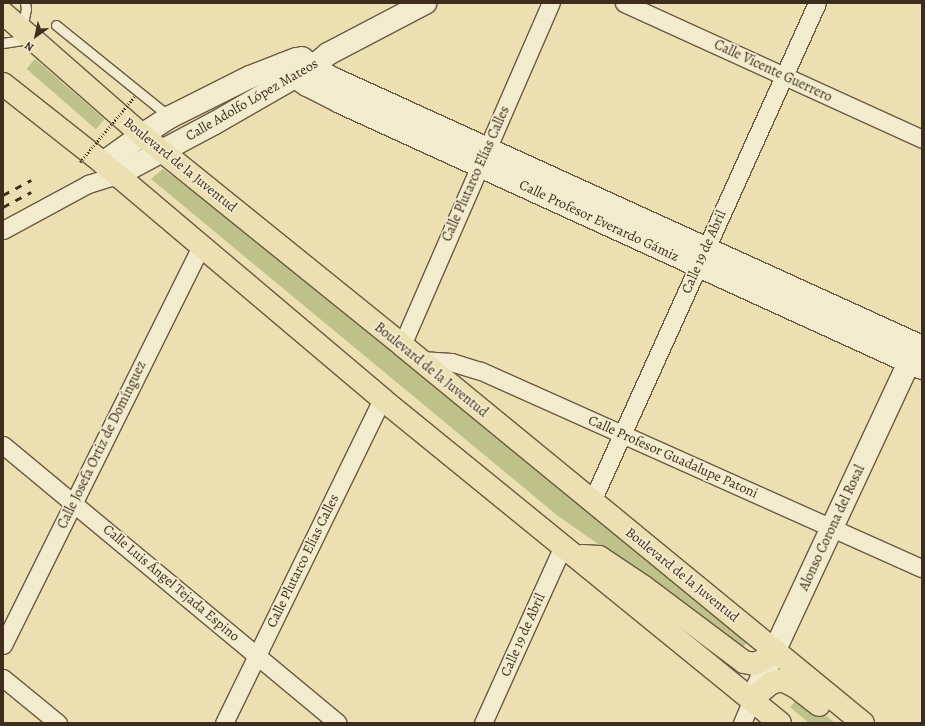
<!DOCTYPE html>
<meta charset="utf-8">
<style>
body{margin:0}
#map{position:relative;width:925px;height:726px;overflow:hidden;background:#ece0b3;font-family:Alegreya,serif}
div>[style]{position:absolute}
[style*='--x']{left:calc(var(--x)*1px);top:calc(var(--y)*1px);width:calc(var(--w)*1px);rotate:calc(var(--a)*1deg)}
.green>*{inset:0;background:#bec189;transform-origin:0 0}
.roads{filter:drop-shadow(1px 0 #6a5a42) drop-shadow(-1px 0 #6a5a42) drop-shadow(0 1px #6a5a42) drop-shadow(0 -1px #6a5a42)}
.lane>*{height:9px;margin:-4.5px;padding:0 4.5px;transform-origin:4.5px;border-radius:4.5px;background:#f3ebce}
.street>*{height:17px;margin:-8.5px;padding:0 8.5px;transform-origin:8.5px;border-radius:8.5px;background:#f3ebce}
.secondary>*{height:22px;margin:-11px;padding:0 11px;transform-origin:11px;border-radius:11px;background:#f3ebce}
.primary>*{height:22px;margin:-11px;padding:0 11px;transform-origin:11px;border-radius:11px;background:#ece0b3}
.rail>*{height:3px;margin-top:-1.5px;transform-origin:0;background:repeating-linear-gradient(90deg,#3e2d1d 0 7px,transparent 0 14px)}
.path-bridge>*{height:2.5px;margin-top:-1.25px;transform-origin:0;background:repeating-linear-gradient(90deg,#3e2d1d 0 1px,transparent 0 3px)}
span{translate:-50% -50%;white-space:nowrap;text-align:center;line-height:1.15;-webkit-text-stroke:3.5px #f3ebce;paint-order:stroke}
.street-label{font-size:14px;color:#3e2d1d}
.frame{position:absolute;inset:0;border:4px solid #3e2d1d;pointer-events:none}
.north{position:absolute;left:16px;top:16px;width:40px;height:40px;-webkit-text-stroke:3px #f3ebce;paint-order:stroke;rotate:213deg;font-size:11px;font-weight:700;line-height:16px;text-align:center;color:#3e2d1d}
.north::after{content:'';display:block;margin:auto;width:14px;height:18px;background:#3e2d1d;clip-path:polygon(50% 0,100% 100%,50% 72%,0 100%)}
</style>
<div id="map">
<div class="green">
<div style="left:35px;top:59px;width:92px;height:13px;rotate:41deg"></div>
<div style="clip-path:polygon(163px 169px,314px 282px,749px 639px,739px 653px,641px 574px,558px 516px,151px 179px)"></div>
<div style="clip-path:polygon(801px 695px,835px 723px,809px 723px,790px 707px)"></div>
</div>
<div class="roads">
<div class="lane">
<div style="--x:56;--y:25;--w:146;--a:38.9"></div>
<div style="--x:22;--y:29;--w:20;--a:-79"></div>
<div style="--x:26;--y:9;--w:6;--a:-99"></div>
<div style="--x:3;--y:43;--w:26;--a:-9"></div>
</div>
<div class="street">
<div style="--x:624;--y:3;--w:328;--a:24.5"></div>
<div style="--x:3;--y:230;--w:97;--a:-28.4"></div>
<div style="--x:88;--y:184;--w:30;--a:-17"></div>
<div style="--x:402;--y:345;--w:373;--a:-66.5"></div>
<div style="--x:421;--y:360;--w:30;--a:4"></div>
<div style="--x:451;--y:362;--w:31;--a:17"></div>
<div style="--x:481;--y:371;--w:483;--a:24.1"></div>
<div style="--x:3;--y:445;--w:435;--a:39.7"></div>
<div style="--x:592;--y:501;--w:546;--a:-65.69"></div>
<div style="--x:3;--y:645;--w:445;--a:-63.6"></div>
<div style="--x:3;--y:678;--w:71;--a:39.3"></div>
<div style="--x:224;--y:723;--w:360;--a:-64"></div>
<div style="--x:483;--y:723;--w:194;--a:-65.7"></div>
<div style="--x:742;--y:723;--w:26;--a:-67"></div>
</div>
<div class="secondary">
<div style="--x:302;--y:58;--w:13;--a:42"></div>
<div style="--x:312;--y:67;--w:25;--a:29"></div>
<div style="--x:334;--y:79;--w:646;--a:24.5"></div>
<div style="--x:283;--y:64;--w:16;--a:47"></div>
<div style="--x:294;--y:76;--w:16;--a:35"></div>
<div style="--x:307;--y:85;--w:37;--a:27"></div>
<div style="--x:340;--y:102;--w:640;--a:24.56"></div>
<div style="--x:103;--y:163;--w:48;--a:-35.7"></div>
<div style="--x:142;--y:135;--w:33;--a:-33"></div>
<div style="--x:170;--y:117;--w:89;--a:-26.6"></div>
<div style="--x:250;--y:77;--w:49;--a:-21.4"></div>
<div style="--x:117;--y:175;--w:109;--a:-28"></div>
<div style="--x:213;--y:124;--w:114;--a:-29.9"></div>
<div style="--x:312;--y:67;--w:21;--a:-39"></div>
<div style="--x:328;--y:54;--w:110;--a:-27.7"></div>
<div style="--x:752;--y:699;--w:386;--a:-65"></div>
</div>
<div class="primary">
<div style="--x:3;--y:13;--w:185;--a:41.3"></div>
<div style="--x:142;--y:135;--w:334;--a:38.9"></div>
<div style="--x:402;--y:345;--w:596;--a:39.35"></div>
<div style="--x:3;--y:84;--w:127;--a:38.3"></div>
<div style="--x:103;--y:163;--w:365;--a:40.2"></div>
<div style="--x:382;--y:399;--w:513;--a:39.15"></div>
<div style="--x:582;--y:556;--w:17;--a:3"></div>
<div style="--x:599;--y:557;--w:54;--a:33.7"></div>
<div style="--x:644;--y:587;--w:125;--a:36.9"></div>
<div style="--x:744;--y:662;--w:10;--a:11"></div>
<div style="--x:754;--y:664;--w:9;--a:-21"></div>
<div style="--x:762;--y:661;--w:17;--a:-40"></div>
<div style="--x:752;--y:699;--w:25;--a:-40"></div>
<div style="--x:771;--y:683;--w:11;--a:-15"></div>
<div style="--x:782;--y:680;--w:16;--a:27"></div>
<div style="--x:796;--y:687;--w:29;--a:38"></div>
</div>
</div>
<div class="rail">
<div style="--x:3;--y:195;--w:32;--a:-28"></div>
<div style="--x:3;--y:207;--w:32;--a:-28"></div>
</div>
<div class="path-bridge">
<div style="--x:80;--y:162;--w:86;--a:-50.2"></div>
</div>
<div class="street-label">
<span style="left:773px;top:71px;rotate:25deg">Calle Vicente Guerrero</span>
<span style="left:252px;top:100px;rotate:-30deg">Calle Adolfo López Mateos</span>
<span style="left:180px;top:165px;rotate:39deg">Boulevard de la Juventud</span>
<span style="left:476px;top:174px;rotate:-66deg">Calle Plutarco Elías Calles</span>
<span style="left:599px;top:221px;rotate:25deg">Calle Profesor Everardo Gámiz</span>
<span style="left:704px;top:252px;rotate:-66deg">Calle 19 de Abril</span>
<span style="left:431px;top:370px;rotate:39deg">Boulevard de la Juventud</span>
<span style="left:102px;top:445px;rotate:-64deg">Calle Josefa Ortiz de Domínguez</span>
<span style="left:673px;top:457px;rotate:24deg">Calle Profesor Guadalupe Patoni</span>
<span style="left:832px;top:528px;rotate:-65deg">Alonso Corona del Rosal</span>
<span style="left:303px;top:561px;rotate:-64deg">Calle Plutarco Elías Calles</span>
<span style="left:682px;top:575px;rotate:39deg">Boulevard de la Juventud</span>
<span style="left:171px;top:583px;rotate:40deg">Calle Luis Ángel Tejada Espino</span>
<span style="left:523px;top:635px;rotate:-66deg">Calle 19 de Abril</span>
</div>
<div class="frame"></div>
<div class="north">N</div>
</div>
